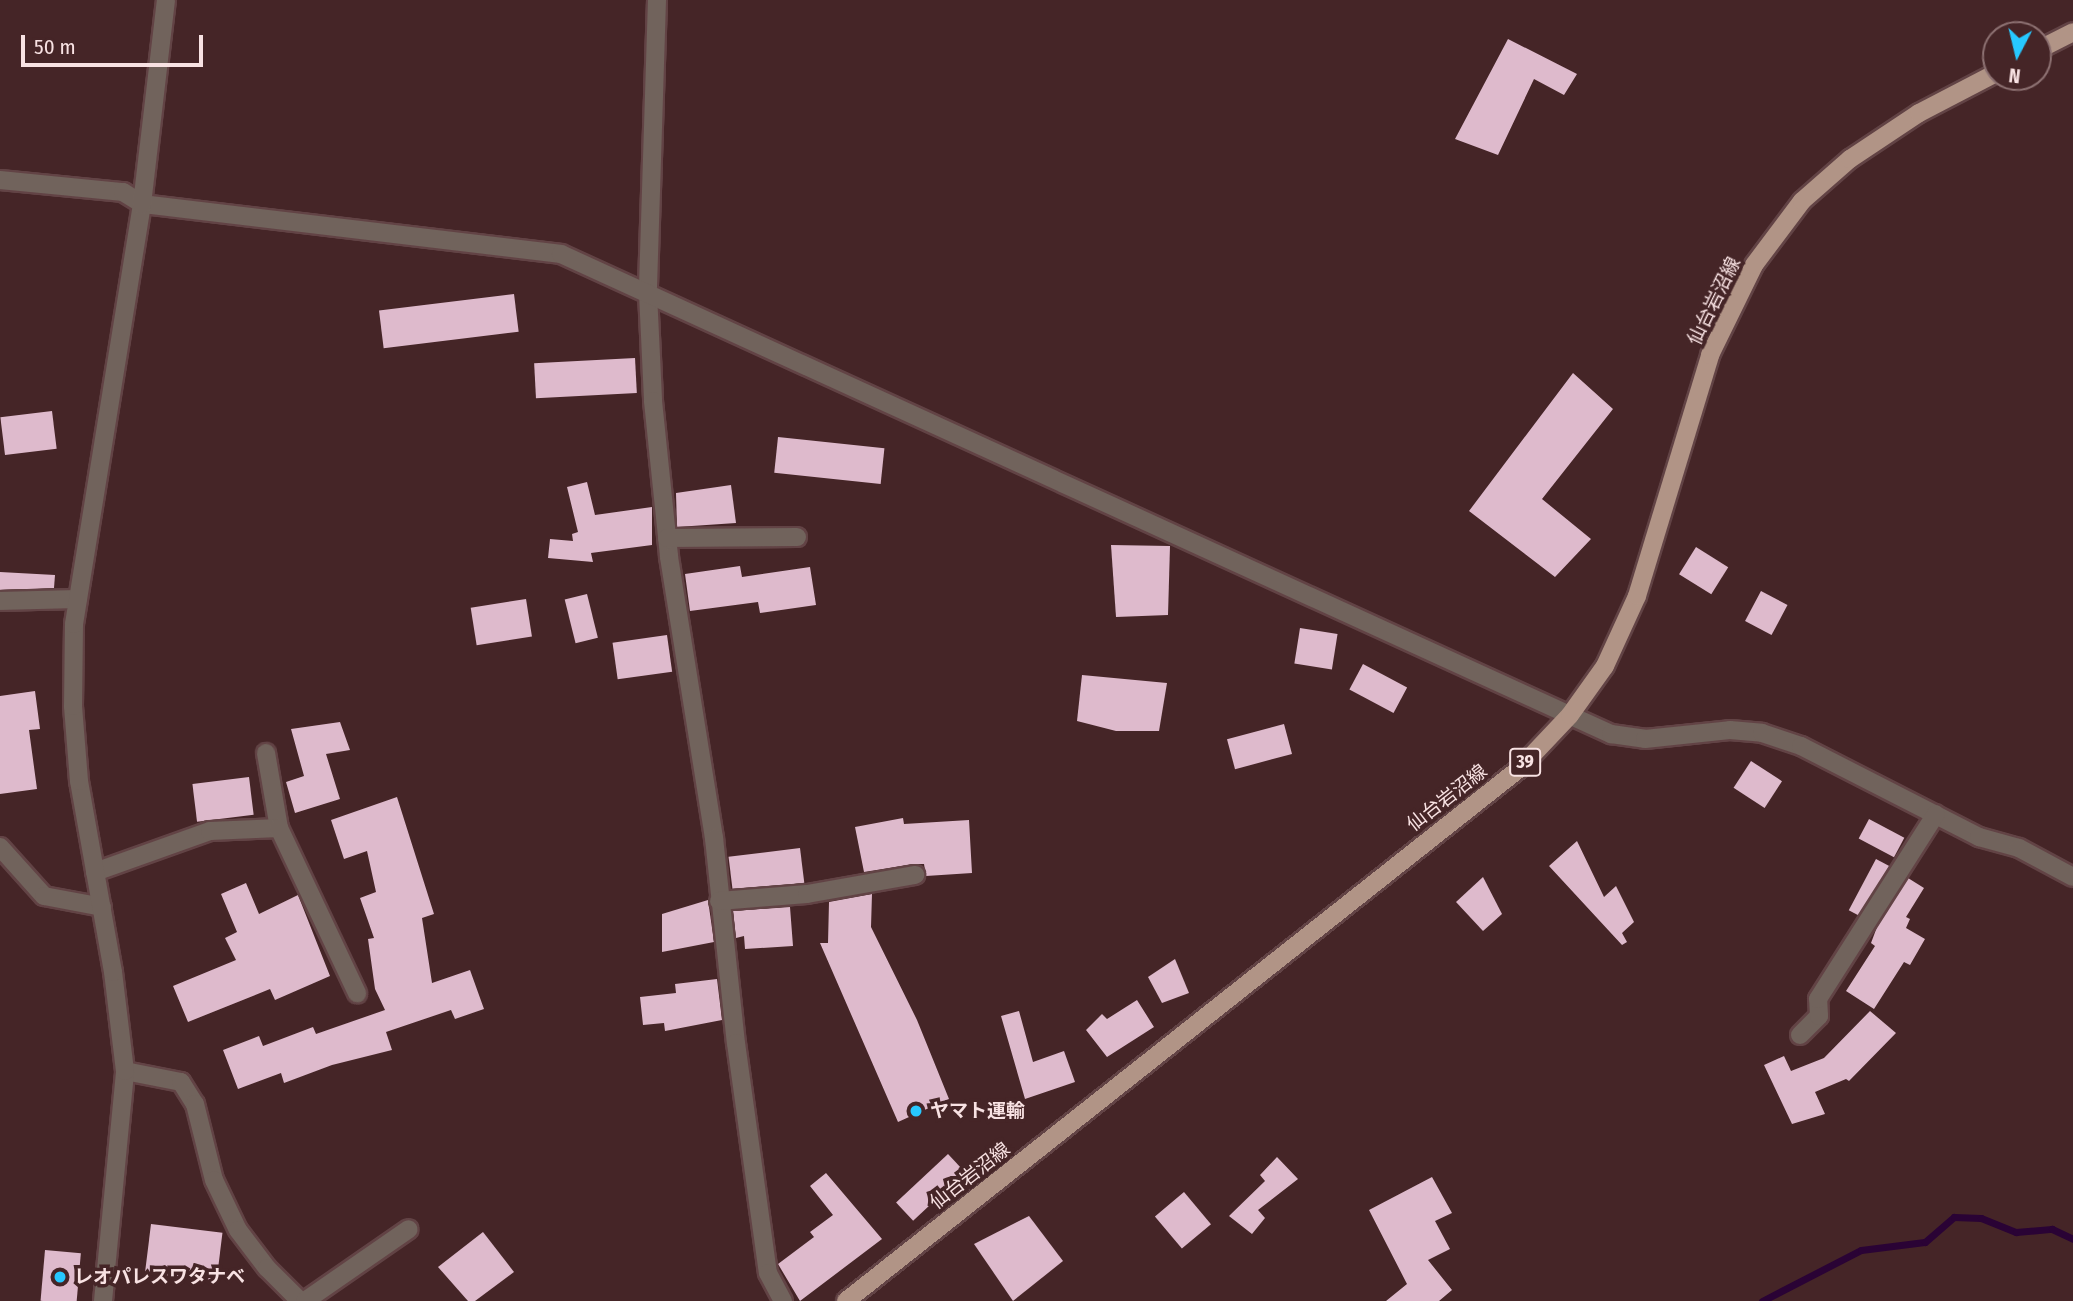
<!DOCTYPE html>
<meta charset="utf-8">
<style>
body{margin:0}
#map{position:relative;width:2073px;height:1301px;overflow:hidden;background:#452527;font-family:"Fira Sans Condensed","Noto Sans JP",sans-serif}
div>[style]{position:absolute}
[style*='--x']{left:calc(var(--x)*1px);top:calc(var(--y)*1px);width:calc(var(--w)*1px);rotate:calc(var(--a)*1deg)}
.stream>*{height:7px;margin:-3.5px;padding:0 3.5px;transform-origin:3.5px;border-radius:3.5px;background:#2a0335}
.building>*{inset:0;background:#debacc;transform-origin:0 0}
.roads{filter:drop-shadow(2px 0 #624345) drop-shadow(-2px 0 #624345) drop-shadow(0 2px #624345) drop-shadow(0 -2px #624345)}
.minor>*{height:18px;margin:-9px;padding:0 9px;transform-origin:9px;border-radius:9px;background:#71635c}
.tertiary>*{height:18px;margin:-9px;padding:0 9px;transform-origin:9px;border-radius:9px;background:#71635c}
.primary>*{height:18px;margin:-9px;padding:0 9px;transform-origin:9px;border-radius:9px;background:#b19486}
.dots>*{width:19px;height:19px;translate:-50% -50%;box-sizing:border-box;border:4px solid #452527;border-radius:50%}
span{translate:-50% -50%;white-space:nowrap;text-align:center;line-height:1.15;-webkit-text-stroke:7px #452527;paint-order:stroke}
.shield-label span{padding:2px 5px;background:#452527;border:2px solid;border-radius:5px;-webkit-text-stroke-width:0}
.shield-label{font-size:18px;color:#f8e2e3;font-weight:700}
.street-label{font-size:19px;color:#f8e2e3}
.poi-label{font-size:19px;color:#f8e2e3;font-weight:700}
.left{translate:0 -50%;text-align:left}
.north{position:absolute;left:1982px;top:21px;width:70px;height:70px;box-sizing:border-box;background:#452527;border:2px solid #8d7172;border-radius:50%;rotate:187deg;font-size:19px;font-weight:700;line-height:28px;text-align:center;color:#f8e2e3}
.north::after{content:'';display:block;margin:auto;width:24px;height:32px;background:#27c8ff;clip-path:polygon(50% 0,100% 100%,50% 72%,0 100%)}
.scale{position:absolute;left:21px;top:35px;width:182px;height:32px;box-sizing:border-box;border:4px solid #f8e2e3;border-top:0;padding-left:9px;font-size:21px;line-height:24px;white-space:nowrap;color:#f8e2e3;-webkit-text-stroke:5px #452527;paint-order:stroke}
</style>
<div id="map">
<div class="stream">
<div style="--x:1762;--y:1301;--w:111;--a:-27.3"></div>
<div style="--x:1861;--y:1250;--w:64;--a:-7.1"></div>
<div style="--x:1925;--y:1242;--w:38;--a:-41"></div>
<div style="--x:1954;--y:1217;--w:27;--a:2"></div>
<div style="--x:1981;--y:1218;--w:38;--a:22"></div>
<div style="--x:2016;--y:1232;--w:36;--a:-5"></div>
<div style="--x:2052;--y:1229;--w:23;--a:25"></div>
</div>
<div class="building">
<div style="clip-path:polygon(1508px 39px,1577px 74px,1564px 95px,1534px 79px,1498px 155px,1455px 139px)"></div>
<div style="left:514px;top:294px;width:38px;height:136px;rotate:83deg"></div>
<div style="left:635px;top:358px;width:35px;height:101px;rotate:87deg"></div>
<div style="clip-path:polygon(1573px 373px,1613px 409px,1542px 499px,1591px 539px,1555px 577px,1469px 511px)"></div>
<div style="left:52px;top:411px;width:38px;height:52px;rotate:83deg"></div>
<div style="left:778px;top:437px;width:107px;height:36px;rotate:6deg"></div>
<div style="clip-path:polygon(587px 482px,595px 515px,652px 507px,652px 545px,591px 553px,593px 562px,548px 558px,550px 539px,573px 541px,572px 534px,578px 532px,567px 487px)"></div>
<div style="clip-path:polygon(731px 485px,736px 523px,677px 527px,676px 493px)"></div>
<div style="clip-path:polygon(1111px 545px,1170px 546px,1168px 615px,1116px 617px)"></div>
<div style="left:1696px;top:547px;width:38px;height:32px;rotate:32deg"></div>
<div style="clip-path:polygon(740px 566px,742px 577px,810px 567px,816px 605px,760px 613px,758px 602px,690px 611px,685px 574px)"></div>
<div style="clip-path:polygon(0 572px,55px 575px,54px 588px,0 590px)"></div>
<div style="left:1761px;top:591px;width:30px;height:34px;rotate:28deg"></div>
<div style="left:587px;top:594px;width:45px;height:23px;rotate:76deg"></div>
<div style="left:526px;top:599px;width:38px;height:56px;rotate:81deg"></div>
<div style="left:1300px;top:628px;width:38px;height:36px;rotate:9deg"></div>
<div style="left:667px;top:635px;width:37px;height:55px;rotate:82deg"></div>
<div style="left:1363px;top:664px;width:50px;height:29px;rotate:28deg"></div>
<div style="clip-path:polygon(1082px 675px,1167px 683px,1159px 731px,1116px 731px,1077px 721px)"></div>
<div style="clip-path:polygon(35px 691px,40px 729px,29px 730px,37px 789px,0 794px,0 696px)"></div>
<div style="clip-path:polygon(340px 722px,350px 750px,326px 754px,340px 799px,295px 813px,286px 782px,304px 776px,291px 729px)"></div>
<div style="left:1284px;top:724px;width:31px;height:59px;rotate:75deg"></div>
<div style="left:1751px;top:761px;width:37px;height:32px;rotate:33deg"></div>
<div style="left:249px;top:777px;width:38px;height:57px;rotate:83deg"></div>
<div style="clip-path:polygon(397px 797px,434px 914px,422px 918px,432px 983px,470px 970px,484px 1009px,455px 1019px,451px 1010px,386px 1032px,392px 1050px,332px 1065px,284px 1083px,281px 1073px,238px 1089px,223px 1050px,259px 1036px,263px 1046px,313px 1027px,316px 1034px,385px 1010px,375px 989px,368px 939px,374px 938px,360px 898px,376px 892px,367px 851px,344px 859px,331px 820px)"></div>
<div style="clip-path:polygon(903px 818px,904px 824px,969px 820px,972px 873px,926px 876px,924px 864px,914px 864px,864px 872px,855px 827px)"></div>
<div style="left:1869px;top:819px;width:40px;height:22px;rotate:28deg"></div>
<div style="clip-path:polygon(1577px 841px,1604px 897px,1616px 886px,1634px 922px,1622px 933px,1627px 942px,1622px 945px,1549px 866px)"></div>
<div style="left:800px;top:848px;width:35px;height:72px;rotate:83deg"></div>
<div style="left:1876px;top:859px;width:15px;height:58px;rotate:28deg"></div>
<div style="clip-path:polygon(1483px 877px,1502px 914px,1483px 931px,1456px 902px)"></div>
<div style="clip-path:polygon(1908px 878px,1924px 888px,1906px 917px,1910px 919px,1906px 928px,1925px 939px,1910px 965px,1904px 962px,1874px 1009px,1846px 991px,1875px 946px,1871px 943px,1877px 927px)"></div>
<div style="clip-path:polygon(246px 883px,259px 914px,298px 895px,330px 976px,275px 1000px,270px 989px,188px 1022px,173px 986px,236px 960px,225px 938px,237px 932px,221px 894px)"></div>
<div style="clip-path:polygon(872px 894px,871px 927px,917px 1020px,949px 1099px,898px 1122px,820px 943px,828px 943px,829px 902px)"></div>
<div style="clip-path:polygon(708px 900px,714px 942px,662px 952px,662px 914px)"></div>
<div style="clip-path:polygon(790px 907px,793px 946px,745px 949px,744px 936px,736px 938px,733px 911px)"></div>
<div style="clip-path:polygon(1175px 959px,1189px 993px,1162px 1003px,1148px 977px)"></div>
<div style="clip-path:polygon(717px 979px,722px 1020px,665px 1031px,664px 1023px,643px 1025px,640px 997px,676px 993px,675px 984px)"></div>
<div style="clip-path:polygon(1137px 1000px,1154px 1027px,1107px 1057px,1086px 1030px,1102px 1014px,1107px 1019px)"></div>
<div style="clip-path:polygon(1019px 1011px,1033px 1062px,1064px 1051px,1075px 1082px,1025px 1099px,1001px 1016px)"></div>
<div style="clip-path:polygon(1870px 1011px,1896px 1033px,1849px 1081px,1846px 1079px,1815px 1092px,1825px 1114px,1792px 1124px,1764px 1065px,1784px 1056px,1791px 1071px,1824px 1058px)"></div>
<div style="left:948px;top:1154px;width:25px;height:71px;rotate:47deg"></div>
<div style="clip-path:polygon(1277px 1157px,1298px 1179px,1258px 1210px,1265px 1218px,1252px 1234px,1229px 1216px,1265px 1181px,1260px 1175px)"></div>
<div style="clip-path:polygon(826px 1173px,882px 1239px,800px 1301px,778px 1264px,814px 1237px,810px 1232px,833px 1215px,810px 1186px)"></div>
<div style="clip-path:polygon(1432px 1177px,1452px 1213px,1435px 1221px,1450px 1249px,1428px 1260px,1452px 1290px,1439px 1301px,1386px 1301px,1407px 1284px,1369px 1210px)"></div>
<div style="left:1184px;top:1192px;width:42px;height:38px;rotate:50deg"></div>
<div style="clip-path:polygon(1029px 1216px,1063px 1261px,1013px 1301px,974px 1244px)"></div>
<div style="left:151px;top:1224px;width:72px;height:49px;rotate:7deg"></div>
<div style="clip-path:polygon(483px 1232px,514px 1272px,475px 1301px,468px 1301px,438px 1267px)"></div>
<div style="left:45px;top:1250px;width:36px;height:51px;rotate:5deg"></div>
</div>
<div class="roads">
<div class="minor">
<div style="--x:657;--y:0;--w:293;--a:91.8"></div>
<div style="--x:648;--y:293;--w:108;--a:87.3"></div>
<div style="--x:653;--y:401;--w:157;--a:84.1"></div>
<div style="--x:669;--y:557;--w:285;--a:80.9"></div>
<div style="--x:714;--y:838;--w:206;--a:83.9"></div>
<div style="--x:736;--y:1043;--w:232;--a:82.1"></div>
<div style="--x:768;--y:1273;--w:32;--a:62"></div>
<div style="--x:0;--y:180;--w:124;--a:5.6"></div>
<div style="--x:123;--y:192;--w:22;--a:32"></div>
<div style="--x:142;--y:204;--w:422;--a:6.8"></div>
<div style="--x:561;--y:254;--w:1155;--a:24.57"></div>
<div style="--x:1611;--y:734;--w:34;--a:8"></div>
<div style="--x:1645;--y:739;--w:85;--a:-6"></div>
<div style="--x:1730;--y:730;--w:32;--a:5"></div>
<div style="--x:1762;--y:733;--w:41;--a:18.4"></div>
<div style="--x:1801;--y:746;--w:200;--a:27.1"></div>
<div style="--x:1979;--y:837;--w:41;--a:15.4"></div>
<div style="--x:2019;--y:848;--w:61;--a:28.2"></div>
<div style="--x:667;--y:538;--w:130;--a:-0.4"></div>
<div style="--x:0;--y:601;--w:78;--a:-1.5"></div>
<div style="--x:266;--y:753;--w:76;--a:80.2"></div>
<div style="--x:0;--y:847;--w:66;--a:48.1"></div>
<div style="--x:44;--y:896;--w:59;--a:10.7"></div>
<div style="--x:95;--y:872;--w:122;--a:-19.6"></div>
<div style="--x:210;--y:831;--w:69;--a:-2.5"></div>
<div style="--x:279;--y:828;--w:183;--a:64.7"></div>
<div style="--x:719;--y:901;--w:88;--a:-4.5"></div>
<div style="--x:807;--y:894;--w:110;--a:-10"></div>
<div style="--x:1800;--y:1035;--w:27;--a:-45"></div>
<div style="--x:1819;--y:1016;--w:17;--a:-93"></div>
<div style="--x:1818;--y:999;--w:219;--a:-57.5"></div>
<div style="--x:125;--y:1071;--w:57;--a:11.1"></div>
<div style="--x:181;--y:1082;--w:26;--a:58"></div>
<div style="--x:195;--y:1104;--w:78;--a:76"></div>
<div style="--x:214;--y:1180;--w:55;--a:64.4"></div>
<div style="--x:238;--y:1230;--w:48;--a:52.7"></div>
<div style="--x:267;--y:1268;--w:47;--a:45"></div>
<div style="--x:305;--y:1301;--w:126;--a:-34.7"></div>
</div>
<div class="tertiary">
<div style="--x:103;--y:1301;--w:231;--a:-84.5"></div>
<div style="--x:125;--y:1071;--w:100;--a:-96.9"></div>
<div style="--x:113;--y:972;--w:194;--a:-100.1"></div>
<div style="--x:79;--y:781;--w:75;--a:-94.6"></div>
<div style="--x:73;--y:706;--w:82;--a:-89.3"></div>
<div style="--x:74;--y:624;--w:425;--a:-80.8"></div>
<div style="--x:142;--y:204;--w:205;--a:-83.3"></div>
</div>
<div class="primary">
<div style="--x:2038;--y:50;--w:39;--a:-27"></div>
<div style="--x:846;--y:1301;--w:858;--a:-38.33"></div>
<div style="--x:1519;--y:769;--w:74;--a:-46.6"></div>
<div style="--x:1570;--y:715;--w:60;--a:-54.5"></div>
<div style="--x:1605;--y:666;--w:77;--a:-65.4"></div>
<div style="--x:1637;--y:596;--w:252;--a:-73.1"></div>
<div style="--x:1710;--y:355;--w:100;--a:-63.9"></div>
<div style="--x:1754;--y:265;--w:80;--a:-53.1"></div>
<div style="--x:1802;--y:201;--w:64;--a:-41.2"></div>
<div style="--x:1850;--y:159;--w:83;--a:-33.7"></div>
<div style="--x:1919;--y:113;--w:87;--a:-27.5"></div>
</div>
</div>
<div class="dots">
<div style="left:916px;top:1111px;background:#27c8ff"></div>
<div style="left:60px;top:1277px;background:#27c8ff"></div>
</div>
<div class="shield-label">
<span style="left:1525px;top:762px">39</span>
</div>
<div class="street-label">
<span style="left:1714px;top:301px;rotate:-64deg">仙台岩沼線</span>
<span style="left:1447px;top:798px;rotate:-38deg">仙台岩沼線</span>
<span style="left:970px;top:1176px;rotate:-38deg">仙台岩沼線</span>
</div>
<div class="poi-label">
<span class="left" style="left:930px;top:1111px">ヤマト運輸</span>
<span class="left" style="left:74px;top:1277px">レオパレスワタナベ</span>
</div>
<div class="north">N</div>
<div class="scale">50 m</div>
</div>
